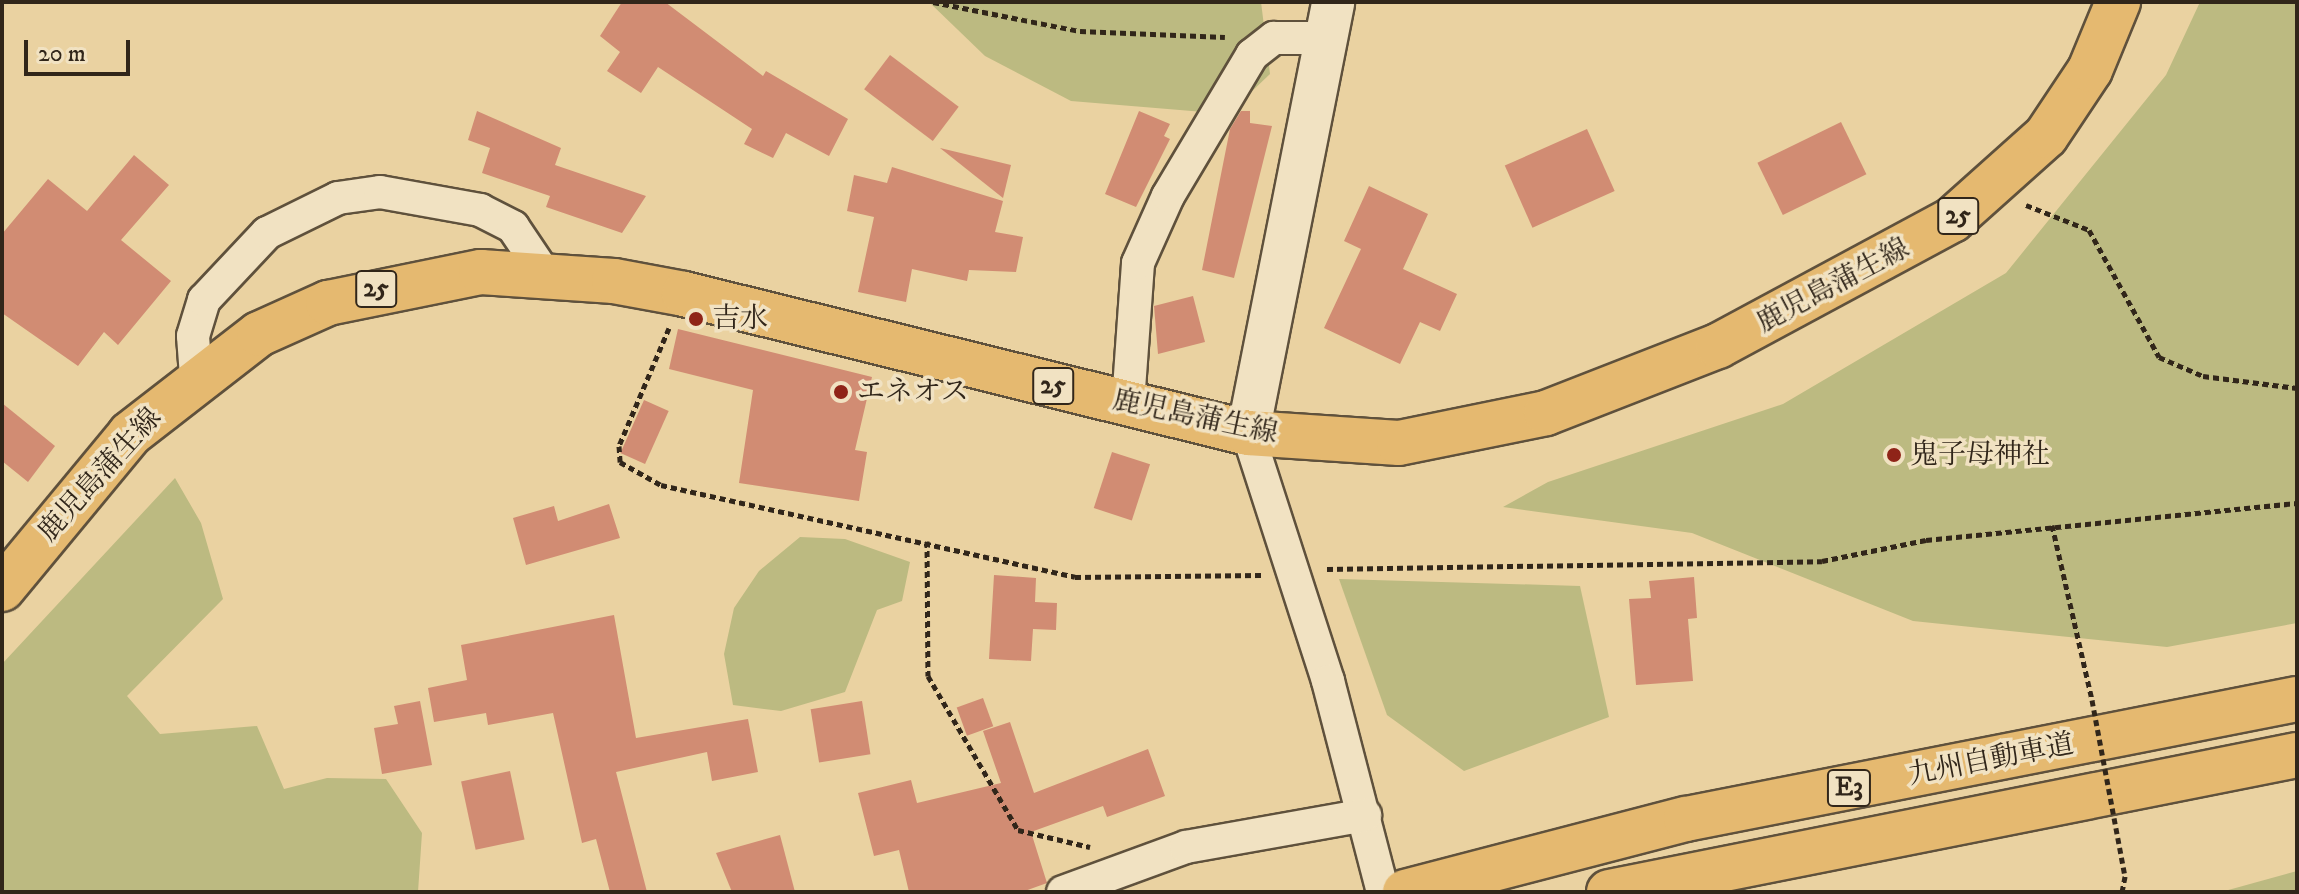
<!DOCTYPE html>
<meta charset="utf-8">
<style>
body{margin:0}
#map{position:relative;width:2299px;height:894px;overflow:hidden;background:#ead2a1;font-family:"IM FELL DW Pica","Noto Serif JP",serif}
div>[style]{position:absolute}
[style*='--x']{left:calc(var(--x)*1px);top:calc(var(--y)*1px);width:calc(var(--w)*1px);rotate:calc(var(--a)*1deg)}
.green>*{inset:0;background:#bcba81}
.building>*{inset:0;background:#d18c73;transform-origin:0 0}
.path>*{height:5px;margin-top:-2.5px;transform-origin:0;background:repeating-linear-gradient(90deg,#31261a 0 6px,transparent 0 10px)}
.roads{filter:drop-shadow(2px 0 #5f513c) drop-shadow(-2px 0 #5f513c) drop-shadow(0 2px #5f513c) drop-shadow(0 -2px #5f513c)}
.minor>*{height:32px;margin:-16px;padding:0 16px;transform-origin:16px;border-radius:16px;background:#f1e2c2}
.tertiary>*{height:42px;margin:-21px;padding:0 21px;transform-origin:21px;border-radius:21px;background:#f1e2c2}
.primary>*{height:44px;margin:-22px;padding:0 22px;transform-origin:22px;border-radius:22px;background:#e5b970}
.motorway>*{height:44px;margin:-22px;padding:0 22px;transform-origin:22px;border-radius:22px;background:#e5b970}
.path-bridge>*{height:5px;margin-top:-2.5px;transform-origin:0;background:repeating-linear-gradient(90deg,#31261a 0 6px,transparent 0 10px)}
.dots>*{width:22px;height:22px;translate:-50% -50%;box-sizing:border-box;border:4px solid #f1e2c2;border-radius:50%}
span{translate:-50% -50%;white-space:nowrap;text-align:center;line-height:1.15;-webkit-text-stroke:7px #f1e2c2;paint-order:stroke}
.shield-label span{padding:2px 6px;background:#f1e2c2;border:2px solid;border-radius:6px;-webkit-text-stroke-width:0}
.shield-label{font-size:26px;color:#31261a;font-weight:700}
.street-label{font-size:28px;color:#31261a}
.poi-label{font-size:28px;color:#31261a}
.left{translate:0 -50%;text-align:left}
.frame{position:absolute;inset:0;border:4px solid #31261a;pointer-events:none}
.scale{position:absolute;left:24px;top:40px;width:106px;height:36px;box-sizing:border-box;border:4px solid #31261a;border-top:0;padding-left:10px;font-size:24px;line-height:28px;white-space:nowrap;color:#31261a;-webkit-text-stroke:6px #f1e2c2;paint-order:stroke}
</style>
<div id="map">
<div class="green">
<div style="clip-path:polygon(929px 2px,1261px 2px,1270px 74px,1228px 114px,1071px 101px,985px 56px)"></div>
<div style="clip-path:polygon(2200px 2px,2297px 2px,2297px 623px,2167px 647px,1913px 621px,1692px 533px,1503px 507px,1548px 482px,1783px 404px,2006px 273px,2166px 75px)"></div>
<div style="clip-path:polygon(175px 478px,201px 523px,223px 599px,127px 696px,160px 734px,257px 726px,284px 789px,327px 778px,386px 779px,422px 833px,418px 892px,2px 892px,2px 664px)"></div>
<div style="clip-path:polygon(800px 537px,845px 539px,910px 562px,902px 601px,877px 610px,845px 692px,781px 711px,733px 705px,724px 654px,734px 608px,759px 571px)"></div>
<div style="clip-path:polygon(1339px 579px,1580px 586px,1609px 717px,1464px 771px,1387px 715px)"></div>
<div style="clip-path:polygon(2297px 871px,2297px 892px,2221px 892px)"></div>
</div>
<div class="building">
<div style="clip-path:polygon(622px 2px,665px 2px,763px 76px,766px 71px,848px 119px,829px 156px,786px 133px,773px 158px,744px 144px,752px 129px,658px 67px,641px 93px,607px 71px,620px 52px,600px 36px)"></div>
<div style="left:890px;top:55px;width:86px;height:43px;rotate:37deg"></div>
<div style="clip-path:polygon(477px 111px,561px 148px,555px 165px,646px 196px,622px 233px,546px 207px,550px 196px,482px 173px,490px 148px,468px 140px)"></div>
<div style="clip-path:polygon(1139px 111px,1170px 124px,1164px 136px,1170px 139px,1136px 207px,1105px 194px)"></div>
<div style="clip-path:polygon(1241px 111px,1250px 111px,1250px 123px,1272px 126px,1234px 278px,1202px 270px,1230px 129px)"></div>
<div style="left:1841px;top:122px;width:58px;height:93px;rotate:64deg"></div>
<div style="left:1587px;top:129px;width:68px;height:90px;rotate:66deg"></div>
<div style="clip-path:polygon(940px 148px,1011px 165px,1003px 198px)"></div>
<div style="clip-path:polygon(134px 155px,169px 185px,121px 240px,171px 281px,118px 345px,104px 332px,78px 366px,2px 313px,2px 234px,48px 179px,87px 211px)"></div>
<div style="clip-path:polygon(892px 167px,1003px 201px,995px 232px,1023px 237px,1016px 272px,969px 270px,967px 281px,912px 269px,906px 302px,858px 292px,874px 217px,847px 211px,854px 175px,887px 183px)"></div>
<div style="clip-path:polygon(1369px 186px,1428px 214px,1403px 269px,1457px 294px,1440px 331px,1420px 322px,1400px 364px,1324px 328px,1361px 249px,1344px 241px)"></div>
<div style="clip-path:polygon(1193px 296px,1205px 342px,1158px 354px,1154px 306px)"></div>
<div style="clip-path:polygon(678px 329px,872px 377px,855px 450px,867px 452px,859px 501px,739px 483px,753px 390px,669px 369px)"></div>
<div style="left:644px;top:400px;width:27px;height:58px;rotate:24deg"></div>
<div style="clip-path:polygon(2px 403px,55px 446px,28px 482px,2px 461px)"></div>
<div style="left:1112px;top:452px;width:40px;height:59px;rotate:18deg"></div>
<div style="clip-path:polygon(609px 504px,620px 538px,526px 565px,513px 518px,554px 506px,558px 521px)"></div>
<div style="clip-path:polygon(994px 575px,1036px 578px,1035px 602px,1057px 603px,1056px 630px,1033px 629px,1031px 661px,989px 659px)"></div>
<div style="clip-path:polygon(1694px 577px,1697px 618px,1688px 619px,1693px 681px,1636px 685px,1629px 599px,1651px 598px,1649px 581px)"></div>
<div style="clip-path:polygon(614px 615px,636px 738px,748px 719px,758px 772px,712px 781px,707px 752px,616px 772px,647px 892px,610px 892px,596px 839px,582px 843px,553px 713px,488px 725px,486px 713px,434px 722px,428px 688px,467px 680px,461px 645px)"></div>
<div style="left:983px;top:698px;width:30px;height:28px;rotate:70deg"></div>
<div style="clip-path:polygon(420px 701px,432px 765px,382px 774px,374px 728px,398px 724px,394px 706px)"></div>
<div style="left:862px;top:701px;width:54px;height:52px;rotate:81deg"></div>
<div style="clip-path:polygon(1010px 722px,1034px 793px,1148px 749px,1165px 796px,1107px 817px,1103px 806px,1031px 832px,1047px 883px,1022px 892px,909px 892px,899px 850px,874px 856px,858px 793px,911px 780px,917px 803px,1001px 783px,983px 731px)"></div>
<div style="left:510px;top:771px;width:70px;height:50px;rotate:78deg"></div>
<div style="clip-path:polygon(780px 835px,795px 892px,732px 892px,716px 853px)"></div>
</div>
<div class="path">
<div style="--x:933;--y:2;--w:150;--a:11.2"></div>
<div style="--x:1080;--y:31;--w:145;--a:2.4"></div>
<div style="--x:2026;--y:205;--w:68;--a:21.6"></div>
<div style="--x:2089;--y:230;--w:145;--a:61.1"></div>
<div style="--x:2159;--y:357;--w:48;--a:23.4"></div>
<div style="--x:2203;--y:376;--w:95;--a:7.3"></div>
<div style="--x:669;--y:328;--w:128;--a:113"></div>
<div style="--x:619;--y:446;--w:16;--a:86"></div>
<div style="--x:620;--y:462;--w:47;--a:29.3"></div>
<div style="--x:661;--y:485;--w:424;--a:12.5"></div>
<div style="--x:1075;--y:577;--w:186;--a:-0.6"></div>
<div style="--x:2052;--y:525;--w:180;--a:77.1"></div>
<div style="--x:927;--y:541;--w:135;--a:89.6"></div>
<div style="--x:928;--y:676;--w:178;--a:59.7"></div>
<div style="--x:1018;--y:830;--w:74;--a:13.3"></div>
<div style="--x:1327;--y:569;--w:495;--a:-0.9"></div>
<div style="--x:1822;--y:561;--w:106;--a:-11.4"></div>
<div style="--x:1926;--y:540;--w:373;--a:-5.7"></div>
<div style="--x:2122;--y:892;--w:16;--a:-79"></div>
</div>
<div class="roads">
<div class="minor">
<div style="--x:196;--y:376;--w:40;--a:-94.3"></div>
<div style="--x:193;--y:336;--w:38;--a:-73"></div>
<div style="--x:204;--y:300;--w:92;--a:-46.8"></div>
<div style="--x:267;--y:233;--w:79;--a:-26.2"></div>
<div style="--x:338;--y:198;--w:42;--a:-8.1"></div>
<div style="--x:380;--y:192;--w:102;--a:10.2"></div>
<div style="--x:480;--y:210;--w:37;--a:27"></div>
<div style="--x:513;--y:227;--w:55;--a:56"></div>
<div style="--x:1128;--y:403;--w:140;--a:-85.9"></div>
<div style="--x:1138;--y:263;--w:73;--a:-65.9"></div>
<div style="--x:1168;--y:196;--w:164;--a:-59.2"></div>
<div style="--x:1252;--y:55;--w:28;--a:-38"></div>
<div style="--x:1274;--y:38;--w:52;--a:0"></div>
<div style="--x:1248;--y:433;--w:261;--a:72.1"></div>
<div style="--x:1328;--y:681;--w:218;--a:75.4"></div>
<div style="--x:1063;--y:892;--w:131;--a:-20.1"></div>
<div style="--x:1186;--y:847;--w:182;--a:-10.1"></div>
</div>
<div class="tertiary">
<div style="--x:1248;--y:433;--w:439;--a:-78.8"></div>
</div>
<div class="primary">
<div style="--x:2;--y:589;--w:201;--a:-50.4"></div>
<div style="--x:130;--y:434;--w:163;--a:-37.8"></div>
<div style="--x:259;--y:334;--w:76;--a:-24.2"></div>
<div style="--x:328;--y:303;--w:156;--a:-11.5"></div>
<div style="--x:481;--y:272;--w:133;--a:3.9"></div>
<div style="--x:614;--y:281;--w:71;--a:10.5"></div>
<div style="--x:684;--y:294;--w:581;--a:13.84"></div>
<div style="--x:1248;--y:433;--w:151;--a:3.8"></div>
<div style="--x:1399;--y:443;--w:150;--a:-11.5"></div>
<div style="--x:1546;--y:413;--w:185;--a:-21.3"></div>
<div style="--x:1718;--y:346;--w:266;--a:-28.3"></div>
<div style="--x:1952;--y:220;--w:126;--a:-41.8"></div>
<div style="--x:2046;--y:136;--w:79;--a:-56.3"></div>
<div style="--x:2090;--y:70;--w:74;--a:-67.6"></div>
</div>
<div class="motorway">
<div style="--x:1405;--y:892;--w:290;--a:-14.6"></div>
<div style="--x:1686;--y:819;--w:623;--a:-11.11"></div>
<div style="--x:1609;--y:892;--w:702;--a:-11.26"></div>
</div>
</div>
<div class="path-bridge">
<div style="--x:2092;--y:700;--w:179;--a:79.4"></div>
</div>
<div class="dots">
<div style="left:696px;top:319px;background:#8f2418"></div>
<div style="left:841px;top:392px;background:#8f2418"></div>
<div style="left:1894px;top:455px;background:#8f2418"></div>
</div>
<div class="shield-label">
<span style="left:1958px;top:216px">25</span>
<span style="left:376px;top:289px">25</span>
<span style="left:1053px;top:386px">25</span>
<span style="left:1849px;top:788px">E3</span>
</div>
<div class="street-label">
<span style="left:1833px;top:286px;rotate:-28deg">鹿児島蒲生線</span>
<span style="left:1195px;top:417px;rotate:12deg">鹿児島蒲生線</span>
<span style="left:100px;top:475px;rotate:-48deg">鹿児島蒲生線</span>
<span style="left:1991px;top:760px;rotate:-11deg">九州自動車道</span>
</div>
<div class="poi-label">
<span class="left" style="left:712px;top:319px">吉水</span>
<span class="left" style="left:857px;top:392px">エネオス</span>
<span class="left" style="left:1910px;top:455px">鬼子母神社</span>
</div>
<div class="frame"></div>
<div class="scale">20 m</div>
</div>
